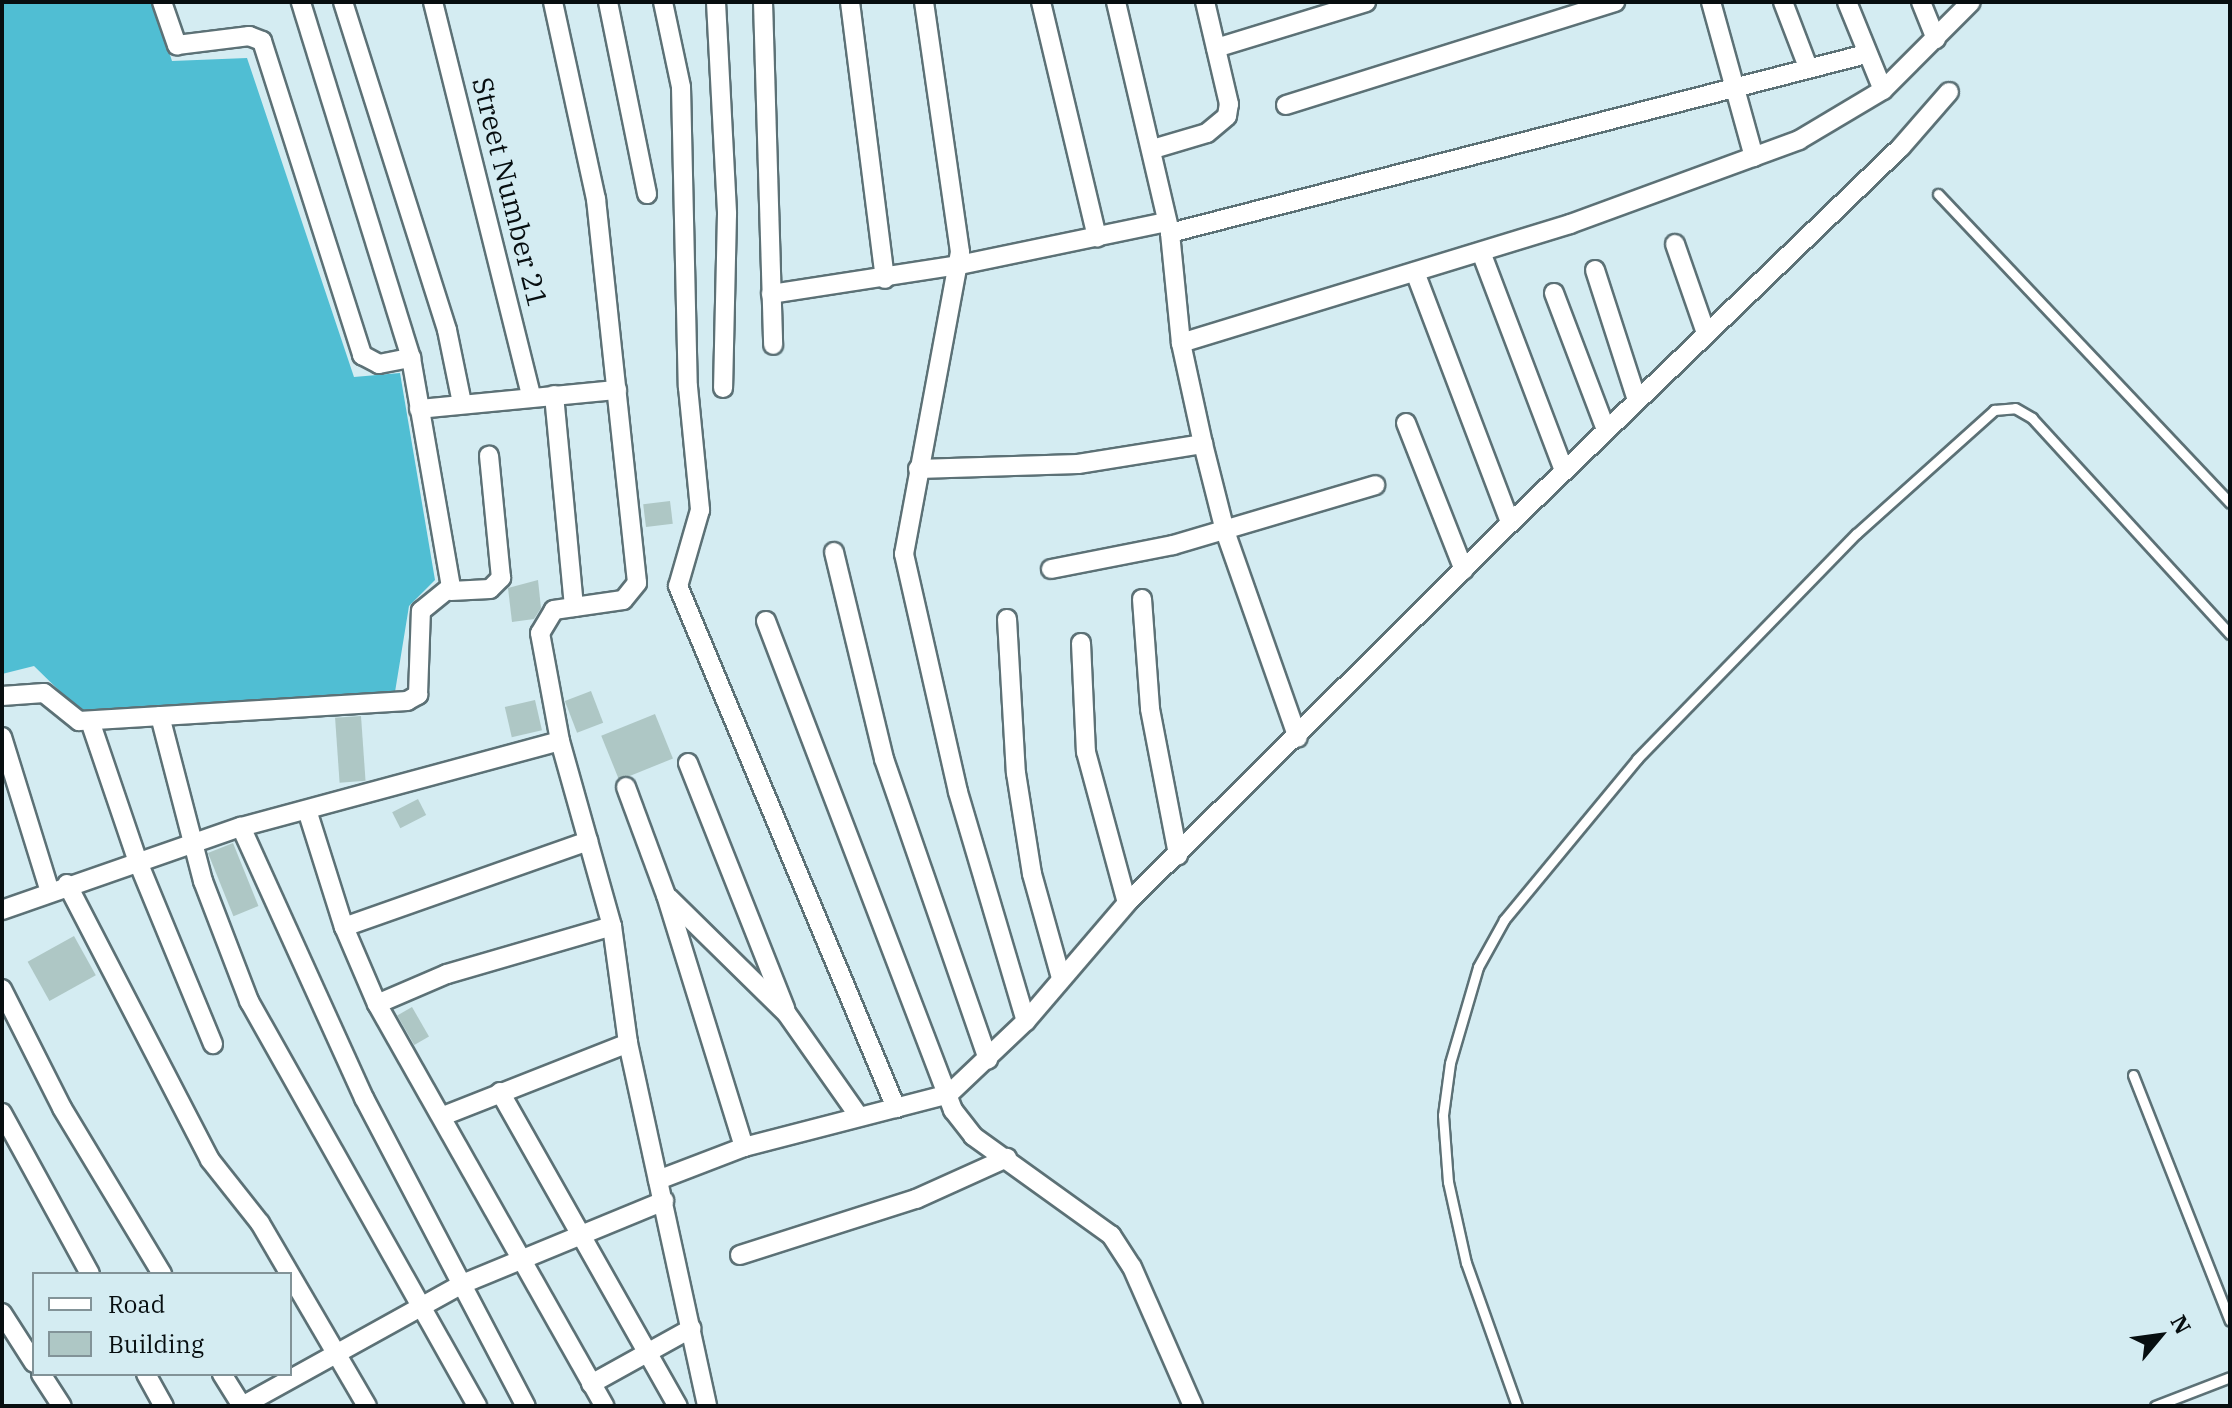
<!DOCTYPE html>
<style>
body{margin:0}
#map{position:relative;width:2232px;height:1408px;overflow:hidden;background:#d4ecf2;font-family:"IBM Plex Serif",serif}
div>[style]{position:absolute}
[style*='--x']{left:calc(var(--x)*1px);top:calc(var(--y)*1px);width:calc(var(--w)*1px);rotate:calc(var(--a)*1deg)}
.forest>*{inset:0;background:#50bed3}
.building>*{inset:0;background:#aec7c5;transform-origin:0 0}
.roads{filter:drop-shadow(2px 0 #5c7176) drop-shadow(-2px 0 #5c7176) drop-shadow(0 2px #5c7176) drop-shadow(0 -2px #5c7176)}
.service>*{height:9px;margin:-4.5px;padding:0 4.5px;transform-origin:4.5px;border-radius:4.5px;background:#fff}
.minor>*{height:18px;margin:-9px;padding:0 9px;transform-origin:9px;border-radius:9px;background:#fff}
span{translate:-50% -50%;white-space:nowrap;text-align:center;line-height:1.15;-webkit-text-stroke:6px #d4ecf2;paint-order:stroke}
.street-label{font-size:28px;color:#070e10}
.frame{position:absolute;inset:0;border:4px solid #070e10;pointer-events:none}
.legend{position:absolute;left:32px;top:1272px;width:260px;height:104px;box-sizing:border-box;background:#d4ecf2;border:2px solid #829398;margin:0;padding:10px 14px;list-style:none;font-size:24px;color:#070e10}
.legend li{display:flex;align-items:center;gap:16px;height:40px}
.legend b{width:40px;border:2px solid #829398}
.north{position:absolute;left:2120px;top:1296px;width:80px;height:80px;-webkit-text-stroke:6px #d4ecf2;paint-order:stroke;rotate:61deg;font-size:22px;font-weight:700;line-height:32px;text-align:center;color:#070e10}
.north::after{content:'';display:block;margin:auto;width:28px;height:36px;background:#070e10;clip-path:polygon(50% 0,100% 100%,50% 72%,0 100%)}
</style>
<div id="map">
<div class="forest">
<div style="clip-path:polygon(2px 2px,153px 2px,172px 61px,247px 58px,354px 377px,400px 373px,435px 580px,409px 606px,395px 692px,79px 710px,34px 666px,2px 674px)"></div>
</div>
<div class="building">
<div style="left:670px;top:501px;width:23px;height:27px;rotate:83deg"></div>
<div style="clip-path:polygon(538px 580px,541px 608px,534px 619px,512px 622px,508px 588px)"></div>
<div style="left:591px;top:691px;width:34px;height:28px;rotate:69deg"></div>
<div style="left:535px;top:700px;width:31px;height:31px;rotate:77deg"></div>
<div style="left:655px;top:714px;width:48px;height:58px;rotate:68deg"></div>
<div style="left:361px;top:716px;width:65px;height:26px;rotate:86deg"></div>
<div style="left:418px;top:799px;width:18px;height:29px;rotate:63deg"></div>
<div style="left:233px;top:843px;width:68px;height:27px;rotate:68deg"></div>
<div style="left:74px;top:936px;width:45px;height:53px;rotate:61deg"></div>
<div style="left:412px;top:1007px;width:34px;height:17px;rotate:60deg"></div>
</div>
<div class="roads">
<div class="service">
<div style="--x:1938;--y:194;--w:425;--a:46.6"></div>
<div style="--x:2133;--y:1075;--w:264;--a:68.5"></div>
<div style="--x:1517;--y:1406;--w:152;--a:-109.6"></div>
<div style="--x:1466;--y:1263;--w:83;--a:-102.5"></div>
<div style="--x:1448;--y:1182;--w:67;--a:-94.3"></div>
<div style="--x:1443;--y:1115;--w:52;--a:-82.3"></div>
<div style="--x:1450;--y:1063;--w:100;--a:-73.7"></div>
<div style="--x:1478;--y:967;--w:54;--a:-61"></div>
<div style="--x:1504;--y:920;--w:209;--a:-50.4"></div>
<div style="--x:1637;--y:759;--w:314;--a:-45.8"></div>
<div style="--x:1856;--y:534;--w:186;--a:-41.9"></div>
<div style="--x:1994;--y:410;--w:21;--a:-5"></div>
<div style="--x:2015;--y:408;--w:20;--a:30"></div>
<div style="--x:2032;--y:418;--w:293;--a:47.5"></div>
<div style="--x:2155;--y:1406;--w:80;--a:-21.1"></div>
</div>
<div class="minor">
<div style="--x:162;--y:2;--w:46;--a:70.8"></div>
<div style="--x:177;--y:45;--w:73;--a:-7.1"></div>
<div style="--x:249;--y:36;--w:14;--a:21"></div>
<div style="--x:262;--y:41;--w:330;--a:72.3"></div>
<div style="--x:362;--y:355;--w:19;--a:28"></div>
<div style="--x:379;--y:364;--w:33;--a:-11"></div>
<div style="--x:343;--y:2;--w:344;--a:72.4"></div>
<div style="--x:447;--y:330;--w:75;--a:78.4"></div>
<div style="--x:433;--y:2;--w:406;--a:76"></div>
<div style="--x:553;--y:2;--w:202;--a:77.7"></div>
<div style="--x:596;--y:199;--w:386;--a:83.9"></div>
<div style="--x:637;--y:583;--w:22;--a:129"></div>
<div style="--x:623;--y:600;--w:70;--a:171.8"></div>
<div style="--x:554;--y:610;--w:27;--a:121"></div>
<div style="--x:540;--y:633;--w:110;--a:79.5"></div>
<div style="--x:560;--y:741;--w:192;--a:74.3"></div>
<div style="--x:612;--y:926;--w:118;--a:82.2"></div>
<div style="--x:628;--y:1043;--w:371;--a:77.7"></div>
<div style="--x:608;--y:2;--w:196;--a:78.5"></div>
<div style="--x:663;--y:2;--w:87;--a:78"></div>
<div style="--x:681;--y:87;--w:300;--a:88.7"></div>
<div style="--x:688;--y:387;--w:124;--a:84.4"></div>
<div style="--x:700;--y:510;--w:79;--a:106.1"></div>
<div style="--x:678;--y:586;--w:566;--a:67.33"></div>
<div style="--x:716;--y:2;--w:212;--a:87"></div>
<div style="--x:727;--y:214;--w:174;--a:91.3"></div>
<div style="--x:763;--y:2;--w:343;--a:88.3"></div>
<div style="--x:850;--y:2;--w:279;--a:82.8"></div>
<div style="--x:924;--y:2;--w:253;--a:81.8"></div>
<div style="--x:960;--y:252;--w:307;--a:100.5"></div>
<div style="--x:904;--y:554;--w:244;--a:77.2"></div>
<div style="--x:958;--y:792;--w:239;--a:73.5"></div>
<div style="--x:1041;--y:2;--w:242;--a:76.6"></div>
<div style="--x:1116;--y:2;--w:237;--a:76.8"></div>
<div style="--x:1170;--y:233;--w:111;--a:84.3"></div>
<div style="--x:1181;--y:343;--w:103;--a:77.7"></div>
<div style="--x:1203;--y:444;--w:90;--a:75.8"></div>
<div style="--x:1225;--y:531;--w:219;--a:70.6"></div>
<div style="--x:1711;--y:2;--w:161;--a:74.5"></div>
<div style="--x:1783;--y:2;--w:70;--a:69"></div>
<div style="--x:1847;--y:2;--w:95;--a:67.8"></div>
<div style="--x:1921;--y:2;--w:40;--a:68"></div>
<div style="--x:1216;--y:48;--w:157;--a:-17"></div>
<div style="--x:1286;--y:105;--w:345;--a:-17.4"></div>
<div style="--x:1153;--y:149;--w:56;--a:-16.5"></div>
<div style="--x:1207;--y:133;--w:26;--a:-40"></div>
<div style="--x:1227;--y:116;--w:12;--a:-81"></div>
<div style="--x:1229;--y:104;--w:105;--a:-103.2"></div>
<div style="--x:1170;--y:233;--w:719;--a:-14.42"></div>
<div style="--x:1675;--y:244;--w:94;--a:70.8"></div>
<div style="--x:1481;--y:252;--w:234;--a:69.2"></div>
<div style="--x:1595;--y:270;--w:137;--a:72.1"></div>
<div style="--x:1415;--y:272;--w:267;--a:69.2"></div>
<div style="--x:1554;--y:293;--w:147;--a:69.2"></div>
<div style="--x:771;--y:294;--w:190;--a:-8.8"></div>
<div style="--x:959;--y:265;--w:212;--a:-11.7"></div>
<div style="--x:1181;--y:343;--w:407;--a:-17"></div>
<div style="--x:1570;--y:224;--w:244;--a:-20.1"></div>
<div style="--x:1799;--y:140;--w:98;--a:-30.8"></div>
<div style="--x:1883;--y:90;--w:124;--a:-45"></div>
<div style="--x:554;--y:395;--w:213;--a:84.6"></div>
<div style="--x:419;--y:409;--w:199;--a:-5.5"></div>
<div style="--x:1406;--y:423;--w:158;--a:68.5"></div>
<div style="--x:918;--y:469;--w:160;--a:-1.8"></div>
<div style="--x:1078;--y:464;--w:127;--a:-9.1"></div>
<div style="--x:834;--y:552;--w:213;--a:76.4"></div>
<div style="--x:884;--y:759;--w:318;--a:70.9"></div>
<div style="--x:1051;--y:569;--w:124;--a:-11.1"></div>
<div style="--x:1173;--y:545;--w:211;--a:-16.5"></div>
<div style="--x:451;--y:591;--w:39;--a:-3"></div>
<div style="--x:490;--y:589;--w:16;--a:-45"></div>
<div style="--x:501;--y:578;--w:123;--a:-95.6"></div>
<div style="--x:1142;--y:599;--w:110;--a:85.8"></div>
<div style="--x:1150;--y:709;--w:149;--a:79.1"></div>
<div style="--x:1007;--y:619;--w:154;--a:86.7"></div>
<div style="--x:1016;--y:773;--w:102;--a:81"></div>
<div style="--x:1032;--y:874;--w:108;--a:74.4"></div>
<div style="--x:766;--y:621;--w:524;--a:69.07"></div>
<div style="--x:953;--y:1110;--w:33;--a:52"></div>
<div style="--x:973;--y:1136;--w:170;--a:35.7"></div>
<div style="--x:1111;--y:1235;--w:38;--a:57"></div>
<div style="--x:1132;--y:1267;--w:152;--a:66.3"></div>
<div style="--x:1081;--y:643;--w:109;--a:87.4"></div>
<div style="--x:1086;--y:752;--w:156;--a:74.8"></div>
<div style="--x:2;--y:696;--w:42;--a:-4.1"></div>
<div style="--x:44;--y:693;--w:45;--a:38.7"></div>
<div style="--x:79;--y:721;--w:329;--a:-3.5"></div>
<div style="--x:407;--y:701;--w:13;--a:-29"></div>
<div style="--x:418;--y:695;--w:84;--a:-88"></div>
<div style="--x:421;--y:611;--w:38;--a:-39"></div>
<div style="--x:451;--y:587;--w:232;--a:-99.9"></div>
<div style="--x:411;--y:358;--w:373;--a:-107.2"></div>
<div style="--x:160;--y:716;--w:171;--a:75.4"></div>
<div style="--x:203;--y:881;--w:129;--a:69"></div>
<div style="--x:249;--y:1001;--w:465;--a:60.6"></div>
<div style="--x:90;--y:721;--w:149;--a:71.2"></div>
<div style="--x:138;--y:862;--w:197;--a:67.6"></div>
<div style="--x:2;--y:737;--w:159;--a:72.8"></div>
<div style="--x:688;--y:763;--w:264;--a:68.4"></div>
<div style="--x:626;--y:787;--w:115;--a:69.7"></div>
<div style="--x:666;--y:895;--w:264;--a:72.8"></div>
<div style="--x:307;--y:810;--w:123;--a:72.5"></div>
<div style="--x:344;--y:927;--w:84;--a:66.8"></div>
<div style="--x:377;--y:1004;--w:462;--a:60.5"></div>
<div style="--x:241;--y:827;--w:298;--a:65.6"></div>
<div style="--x:364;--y:1098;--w:348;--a:62.3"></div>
<div style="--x:67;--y:884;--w:311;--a:62.6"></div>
<div style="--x:210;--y:1160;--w:80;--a:51.6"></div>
<div style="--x:260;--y:1223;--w:212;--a:59.7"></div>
<div style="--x:669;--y:898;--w:165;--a:44.5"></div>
<div style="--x:787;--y:1014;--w:123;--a:54.9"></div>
<div style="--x:2;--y:910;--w:253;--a:-19.2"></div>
<div style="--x:241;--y:827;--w:330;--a:-15.1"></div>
<div style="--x:344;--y:927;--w:259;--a:-19.4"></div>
<div style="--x:2;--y:989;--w:133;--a:63.2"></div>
<div style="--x:62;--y:1108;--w:194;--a:58.9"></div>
<div style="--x:377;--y:1004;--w:76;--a:-23.2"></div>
<div style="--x:447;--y:974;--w:172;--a:-16.2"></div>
<div style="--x:500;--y:1092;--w:361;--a:60.5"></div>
<div style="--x:2;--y:1113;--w:183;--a:61.3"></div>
<div style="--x:443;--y:1116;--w:199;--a:-21.5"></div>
<div style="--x:658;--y:1180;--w:92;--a:-21"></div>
<div style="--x:744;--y:1147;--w:212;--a:-14.5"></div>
<div style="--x:949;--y:1094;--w:106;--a:-43.5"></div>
<div style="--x:1026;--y:1021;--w:155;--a:-49.4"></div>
<div style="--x:1127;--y:903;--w:527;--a:-44.77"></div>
<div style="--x:1501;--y:532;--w:555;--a:-43.91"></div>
<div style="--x:1901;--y:147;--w:73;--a:-48.9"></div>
<div style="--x:740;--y:1255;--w:185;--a:-17.7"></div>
<div style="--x:916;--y:1199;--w:100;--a:-24.3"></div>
<div style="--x:2;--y:1313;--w:59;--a:57.4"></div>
<div style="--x:41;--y:1374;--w:38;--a:57"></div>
<div style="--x:146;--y:1374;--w:37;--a:61"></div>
<div style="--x:222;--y:1374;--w:38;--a:58"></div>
<div style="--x:591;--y:1384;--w:115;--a:-29"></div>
<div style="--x:242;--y:1406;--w:249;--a:-29"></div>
<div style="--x:460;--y:1285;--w:221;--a:-22.4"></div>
</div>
</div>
<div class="street-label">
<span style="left:510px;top:192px;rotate:76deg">Street Number 21</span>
</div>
<div class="frame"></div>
<ul class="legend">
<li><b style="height:10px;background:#fff"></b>Road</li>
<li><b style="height:22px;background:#aec7c5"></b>Building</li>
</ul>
<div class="north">N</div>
</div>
